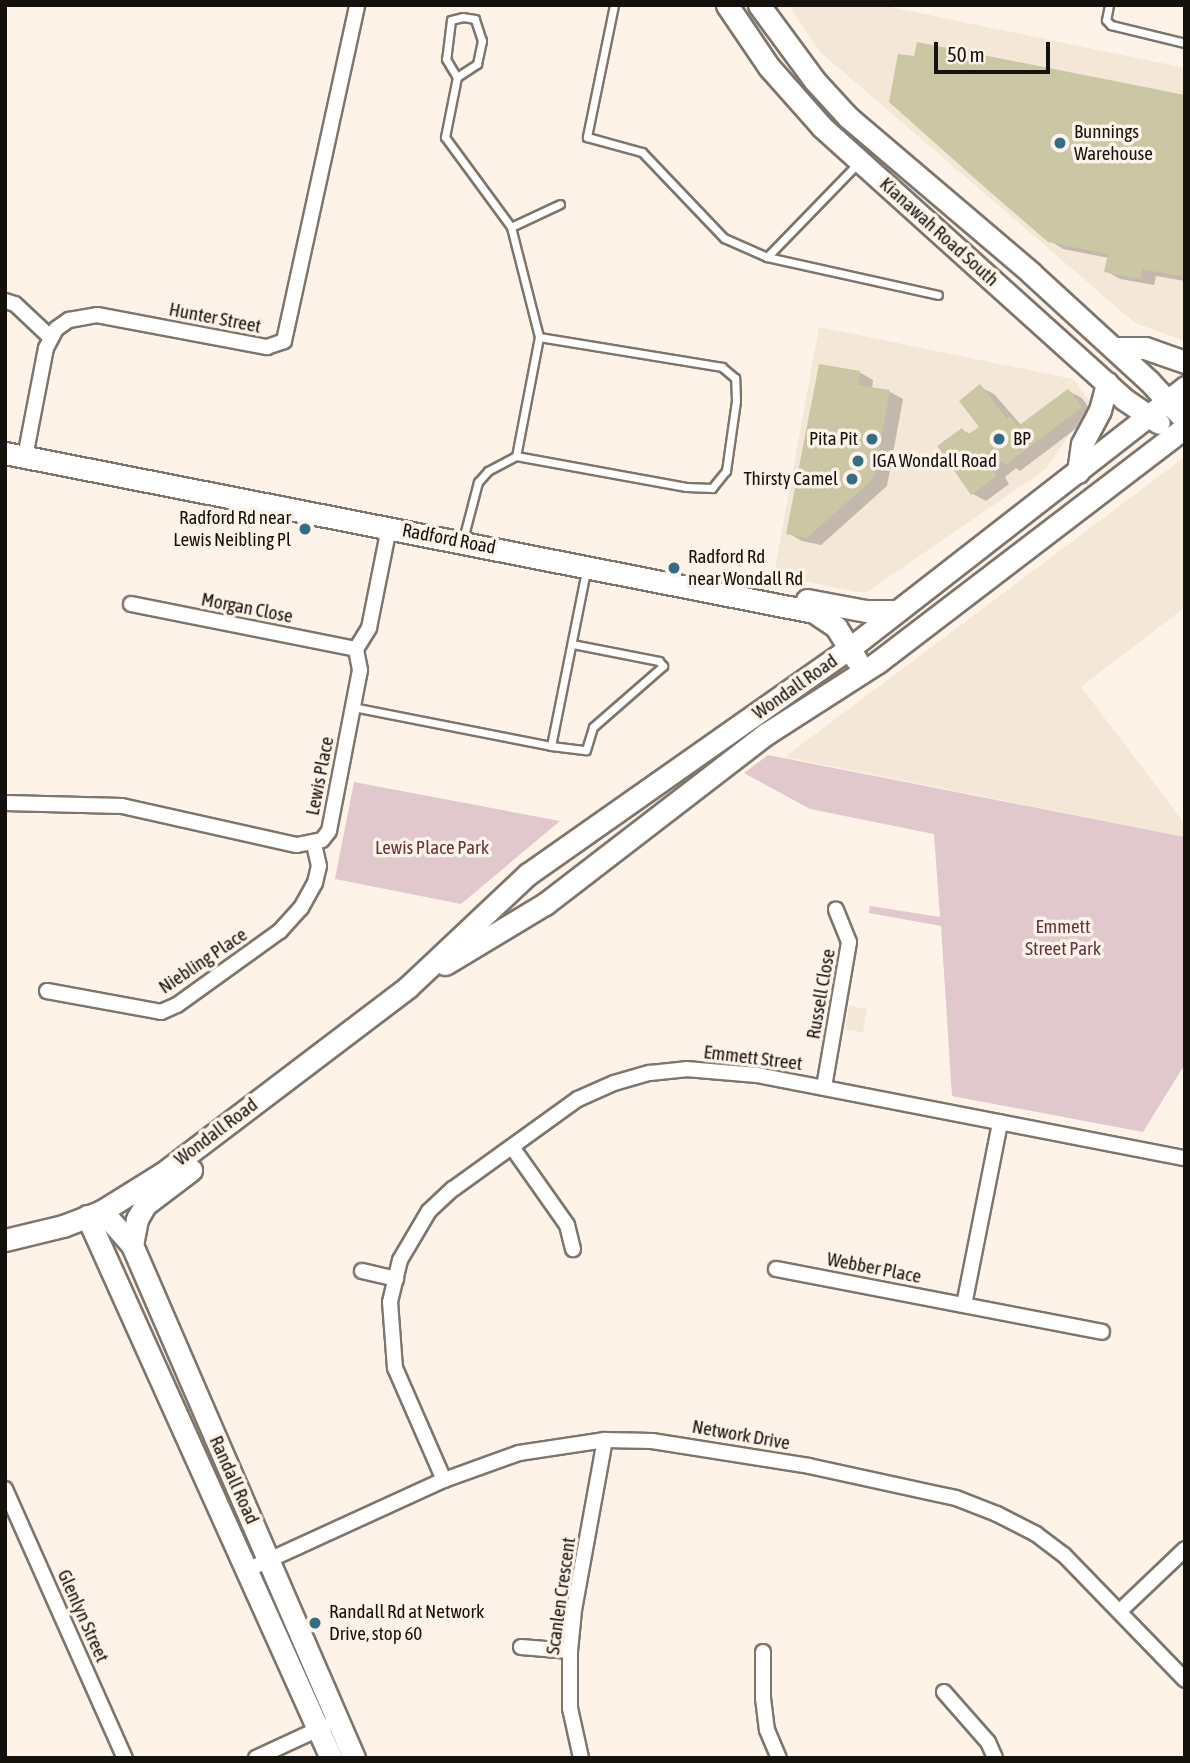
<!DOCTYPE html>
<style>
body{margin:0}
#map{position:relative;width:1190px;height:1763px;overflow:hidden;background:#fdf3e9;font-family:"Asap Condensed",sans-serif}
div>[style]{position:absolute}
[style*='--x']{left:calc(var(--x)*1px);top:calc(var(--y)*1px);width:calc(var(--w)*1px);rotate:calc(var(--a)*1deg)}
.built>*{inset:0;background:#f5e7d7;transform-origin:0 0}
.green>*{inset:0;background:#e0c8cd}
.shadow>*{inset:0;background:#0003}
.building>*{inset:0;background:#cbc6a4}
.roads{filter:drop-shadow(2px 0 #7e756c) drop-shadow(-2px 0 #7e756c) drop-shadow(0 2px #7e756c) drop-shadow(0 -2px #7e756c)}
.lane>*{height:7px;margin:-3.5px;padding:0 3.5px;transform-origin:3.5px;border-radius:3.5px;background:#fff}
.street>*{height:14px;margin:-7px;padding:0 7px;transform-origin:7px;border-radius:7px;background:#fff}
.secondary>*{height:21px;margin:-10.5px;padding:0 10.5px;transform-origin:10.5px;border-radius:10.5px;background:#fff}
.dots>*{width:19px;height:19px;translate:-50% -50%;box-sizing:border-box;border:4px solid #fdf3e9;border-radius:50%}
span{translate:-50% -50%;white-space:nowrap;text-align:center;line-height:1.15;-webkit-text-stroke:7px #fdf3e9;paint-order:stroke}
.poi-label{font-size:19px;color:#15120e}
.left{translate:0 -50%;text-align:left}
.right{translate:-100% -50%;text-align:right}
.street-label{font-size:19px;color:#15120e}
.park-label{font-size:19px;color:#663241}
.frame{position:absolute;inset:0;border:7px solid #15120e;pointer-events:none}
.scale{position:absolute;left:934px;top:42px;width:116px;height:32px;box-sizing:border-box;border:4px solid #15120e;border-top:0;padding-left:9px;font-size:21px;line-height:24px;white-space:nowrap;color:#15120e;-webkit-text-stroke:5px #fdf3e9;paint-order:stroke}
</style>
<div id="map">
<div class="built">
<div style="clip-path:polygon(789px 5px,881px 5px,1185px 68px,1185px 341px,1135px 323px,819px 51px)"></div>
<div style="clip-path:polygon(819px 327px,1073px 379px,1091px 403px,1046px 469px,867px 592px,857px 592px,774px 575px)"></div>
<div style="clip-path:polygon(1185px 457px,1185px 607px,1081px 687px,1185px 824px,1185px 837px,785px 757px)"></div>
<div style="left:849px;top:1006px;width:18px;height:24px;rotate:9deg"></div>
</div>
<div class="green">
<div style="clip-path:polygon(768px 755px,1185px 837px,1185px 1064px,1143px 1132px,952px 1096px,941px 926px,869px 913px,870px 906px,940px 917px,934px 834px,810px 809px,744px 773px)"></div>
<div style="clip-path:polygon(354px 782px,560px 821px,461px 904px,335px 879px)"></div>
</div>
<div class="shadow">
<div style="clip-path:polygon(1185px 96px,1185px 281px,1156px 276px,1154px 285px,1120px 279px,1106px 271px,1109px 258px,1063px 249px,1049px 240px)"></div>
<div style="clip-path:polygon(859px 372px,873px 380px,872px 389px,890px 392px,903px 399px,887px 486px,821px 545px,802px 541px,788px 533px)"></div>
<div style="clip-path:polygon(980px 387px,994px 394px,1021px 425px,1068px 391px,1082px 398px,1094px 415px,1020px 471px,1016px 468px,1005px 477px,1009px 484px,986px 501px,973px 494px,962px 430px,970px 434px,981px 427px)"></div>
</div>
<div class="building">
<div style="clip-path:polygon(917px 42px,1185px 95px,1185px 277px,1142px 269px,1140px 279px,1104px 272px,1108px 254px,1048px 242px,981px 184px,889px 102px,898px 54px,914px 56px)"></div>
<div style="clip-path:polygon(819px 364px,860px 371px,858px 385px,890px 390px,874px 478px,807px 538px,786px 534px)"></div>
<div style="clip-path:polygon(980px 384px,1007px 419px,1010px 417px,1018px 426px,1068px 389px,1082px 407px,1006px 465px,1002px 461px,992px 469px,997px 476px,971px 495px,937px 446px,962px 428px,967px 435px,979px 427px,959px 401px)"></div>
</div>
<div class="roads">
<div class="lane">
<div style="--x:614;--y:5;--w:135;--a:101.6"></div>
<div style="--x:587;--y:137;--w:57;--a:15.3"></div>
<div style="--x:642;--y:152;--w:119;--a:46.4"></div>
<div style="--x:724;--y:238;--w:47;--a:23.8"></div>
<div style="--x:767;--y:257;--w:175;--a:12.5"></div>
<div style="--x:1109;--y:5;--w:15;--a:101"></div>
<div style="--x:1106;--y:20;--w:7;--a:45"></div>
<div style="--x:1111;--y:25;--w:76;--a:13.7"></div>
<div style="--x:457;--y:77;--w:24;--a:-33"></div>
<div style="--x:477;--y:64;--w:24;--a:-78"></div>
<div style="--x:482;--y:41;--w:23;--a:-108"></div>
<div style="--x:475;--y:19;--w:12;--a:-171"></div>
<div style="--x:463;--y:17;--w:12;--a:166"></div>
<div style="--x:451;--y:20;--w:39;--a:97"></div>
<div style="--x:446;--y:59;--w:21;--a:59"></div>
<div style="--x:457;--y:77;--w:61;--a:101.3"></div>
<div style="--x:445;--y:137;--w:112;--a:53.7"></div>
<div style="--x:511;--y:227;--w:114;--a:75.7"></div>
<div style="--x:539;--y:337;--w:121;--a:100.9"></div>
<div style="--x:516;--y:456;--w:32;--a:152"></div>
<div style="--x:488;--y:471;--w:15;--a:132"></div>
<div style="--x:478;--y:482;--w:59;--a:104.7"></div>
<div style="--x:511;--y:227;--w:54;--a:-25.1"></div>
<div style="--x:767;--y:257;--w:132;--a:-45.9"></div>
<div style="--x:516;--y:456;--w:173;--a:10.3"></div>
<div style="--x:686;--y:487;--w:26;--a:2"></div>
<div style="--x:712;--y:488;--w:22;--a:-51"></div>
<div style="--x:726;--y:471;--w:71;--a:-81.9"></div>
<div style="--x:736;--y:401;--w:23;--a:-92"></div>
<div style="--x:735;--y:378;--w:17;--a:-140"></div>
<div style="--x:722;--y:367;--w:185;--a:-170.7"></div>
<div style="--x:353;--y:707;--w:202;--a:11.1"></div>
<div style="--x:551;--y:746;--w:178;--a:-78.7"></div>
<div style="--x:551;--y:746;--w:35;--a:7"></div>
<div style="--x:586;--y:750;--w:24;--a:-73"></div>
<div style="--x:593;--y:727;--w:93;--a:-41.1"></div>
<div style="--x:663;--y:666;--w:6;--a:-129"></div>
<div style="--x:659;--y:661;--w:89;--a:-168.9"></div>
</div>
<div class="street">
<div style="--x:5;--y:301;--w:10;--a:17"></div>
<div style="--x:15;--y:304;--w:48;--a:43.3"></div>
<div style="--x:25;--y:457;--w:111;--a:-79.1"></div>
<div style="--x:46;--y:348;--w:21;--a:-62"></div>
<div style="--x:56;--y:329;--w:16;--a:-35"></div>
<div style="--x:69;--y:320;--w:28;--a:-10"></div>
<div style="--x:97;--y:315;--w:173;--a:10.7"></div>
<div style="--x:267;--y:347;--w:18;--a:-19"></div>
<div style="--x:284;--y:341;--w:344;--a:-77.7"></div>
<div style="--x:131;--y:604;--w:229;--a:11.3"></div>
<div style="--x:5;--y:803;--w:117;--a:1.5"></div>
<div style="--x:122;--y:806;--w:179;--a:12.6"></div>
<div style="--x:297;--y:845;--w:25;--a:-11"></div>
<div style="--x:322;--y:840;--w:11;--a:-52"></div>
<div style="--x:329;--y:831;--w:164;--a:-79.1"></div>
<div style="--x:360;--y:670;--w:21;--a:-101"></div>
<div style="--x:356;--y:649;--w:25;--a:-58"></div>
<div style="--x:369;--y:628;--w:102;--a:-78.7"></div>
<div style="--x:47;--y:991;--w:116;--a:10.4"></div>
<div style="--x:161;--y:1012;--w:17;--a:-24"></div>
<div style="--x:177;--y:1005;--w:127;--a:-35.7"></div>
<div style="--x:280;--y:931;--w:31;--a:-48"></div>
<div style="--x:301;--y:908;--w:29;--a:-61"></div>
<div style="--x:315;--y:883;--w:17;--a:-77"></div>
<div style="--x:319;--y:866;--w:23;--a:-103"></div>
<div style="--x:824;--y:1087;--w:147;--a:-80.2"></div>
<div style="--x:849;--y:942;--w:35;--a:-112"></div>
<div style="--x:512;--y:1147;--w:95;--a:54.8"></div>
<div style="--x:567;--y:1225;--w:25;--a:76"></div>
<div style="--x:776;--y:1269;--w:332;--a:10.9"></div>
<div style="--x:362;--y:1271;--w:35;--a:13"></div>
<div style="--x:964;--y:1305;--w:186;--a:-78.8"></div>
<div style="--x:444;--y:1480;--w:122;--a:-113.6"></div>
<div style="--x:395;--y:1368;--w:66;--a:-94.3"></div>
<div style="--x:390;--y:1302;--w:43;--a:-76.6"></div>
<div style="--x:400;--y:1260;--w:57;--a:-59.4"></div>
<div style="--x:429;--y:1211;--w:33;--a:-43"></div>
<div style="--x:453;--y:1189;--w:154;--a:-35.8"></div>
<div style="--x:578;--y:1099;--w:39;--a:-24"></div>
<div style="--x:614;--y:1083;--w:37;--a:-16"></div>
<div style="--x:650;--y:1073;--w:36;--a:-6"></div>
<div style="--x:686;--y:1069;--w:71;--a:4.8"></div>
<div style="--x:757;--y:1075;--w:436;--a:11"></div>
<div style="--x:5;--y:1489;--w:295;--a:66"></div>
<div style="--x:245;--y:1571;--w:219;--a:-24.6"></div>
<div style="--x:444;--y:1480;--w:80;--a:-19.8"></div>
<div style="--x:519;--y:1453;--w:87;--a:-8.6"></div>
<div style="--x:605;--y:1440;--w:47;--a:1.2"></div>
<div style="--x:652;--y:1441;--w:159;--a:9"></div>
<div style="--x:809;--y:1466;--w:150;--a:12.3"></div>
<div style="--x:956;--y:1498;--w:44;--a:21.3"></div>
<div style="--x:997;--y:1514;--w:44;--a:27.1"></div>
<div style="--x:1036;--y:1534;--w:35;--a:37"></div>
<div style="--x:1064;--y:1555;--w:174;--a:45.9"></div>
<div style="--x:1121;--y:1610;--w:88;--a:-43.6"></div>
<div style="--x:521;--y:1647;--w:49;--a:4.7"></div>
<div style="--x:763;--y:1652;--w:46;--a:90"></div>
<div style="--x:763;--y:1698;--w:32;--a:83"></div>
<div style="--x:767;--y:1730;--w:30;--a:67"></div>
<div style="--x:944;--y:1692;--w:67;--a:48.7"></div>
<div style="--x:988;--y:1742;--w:17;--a:66"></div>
<div style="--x:256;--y:1758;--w:76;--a:-24.9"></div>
<div style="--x:581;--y:1758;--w:51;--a:-102.4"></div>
<div style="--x:570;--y:1708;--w:57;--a:-90"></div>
<div style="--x:570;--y:1651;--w:41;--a:-84.4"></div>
<div style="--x:574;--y:1610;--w:173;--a:-79.7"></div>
</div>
<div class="secondary">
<div style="--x:727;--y:5;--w:75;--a:55.9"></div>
<div style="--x:769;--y:67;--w:80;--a:48.5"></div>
<div style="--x:822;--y:127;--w:406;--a:42"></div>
<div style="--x:1124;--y:399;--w:42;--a:34.4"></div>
<div style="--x:759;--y:5;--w:94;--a:53.6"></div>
<div style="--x:815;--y:81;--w:49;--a:47.5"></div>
<div style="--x:848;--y:117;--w:240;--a:40.4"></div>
<div style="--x:1031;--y:273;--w:160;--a:42.5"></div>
<div style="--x:1149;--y:381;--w:53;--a:47.3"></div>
<div style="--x:1114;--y:348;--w:31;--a:0"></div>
<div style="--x:1145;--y:348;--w:42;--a:19.3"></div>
<div style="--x:5;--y:453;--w:824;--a:11.12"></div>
<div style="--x:814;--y:612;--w:27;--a:34"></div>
<div style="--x:836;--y:627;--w:39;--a:58"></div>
<div style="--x:1078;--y:472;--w:28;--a:-82"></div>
<div style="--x:1082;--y:444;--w:38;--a:-62"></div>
<div style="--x:1100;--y:410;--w:28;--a:-75"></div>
<div style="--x:807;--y:600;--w:60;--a:10.6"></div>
<div style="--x:866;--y:611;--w:31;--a:0"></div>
<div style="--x:445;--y:964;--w:117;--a:-31"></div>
<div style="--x:545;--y:904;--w:279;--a:-37.6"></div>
<div style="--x:766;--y:734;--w:133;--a:-32.7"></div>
<div style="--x:878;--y:662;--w:387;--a:-37.4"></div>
<div style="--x:102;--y:1211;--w:45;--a:48.6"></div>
<div style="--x:132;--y:1245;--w:559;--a:66.6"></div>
<div style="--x:87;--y:1216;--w:594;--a:65.76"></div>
<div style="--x:5;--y:1240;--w:60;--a:-13.6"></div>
<div style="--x:63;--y:1226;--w:42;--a:-21"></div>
<div style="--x:102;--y:1211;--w:72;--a:-31.9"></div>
<div style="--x:163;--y:1173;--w:308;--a:-37.2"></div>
<div style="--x:408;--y:987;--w:165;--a:-43.3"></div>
<div style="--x:528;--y:874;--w:393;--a:-35.1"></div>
<div style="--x:850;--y:648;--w:425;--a:-37.9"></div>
<div style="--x:132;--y:1245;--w:26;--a:-79"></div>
<div style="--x:137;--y:1219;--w:16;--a:-60"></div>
<div style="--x:145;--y:1205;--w:58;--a:-37.3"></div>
</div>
</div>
<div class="dots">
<div style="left:1060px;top:143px;background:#346d86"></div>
<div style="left:872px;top:439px;background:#346d86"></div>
<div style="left:999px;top:439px;background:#346d86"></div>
<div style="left:858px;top:461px;background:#346d86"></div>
<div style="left:852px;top:479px;background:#346d86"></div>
<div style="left:305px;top:529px;background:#346d86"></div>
<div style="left:674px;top:568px;background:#346d86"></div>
<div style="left:315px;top:1623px;background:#346d86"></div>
</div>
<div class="poi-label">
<span class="left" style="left:1074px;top:143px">Bunnings<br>Warehouse</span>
<span class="right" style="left:858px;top:439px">Pita Pit</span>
<span class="left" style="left:1013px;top:439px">BP</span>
<span class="left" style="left:872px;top:461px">IGA Wondall Road</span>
<span class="right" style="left:838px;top:479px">Thirsty Camel</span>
<span class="right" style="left:291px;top:529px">Radford Rd near<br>Lewis Neibling Pl</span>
<span class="left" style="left:688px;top:568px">Radford Rd<br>near Wondall Rd</span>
<span class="left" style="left:329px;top:1623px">Randall Rd at Network<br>Drive, stop 60</span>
</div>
<div class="street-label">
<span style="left:939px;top:232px;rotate:42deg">Kianawah Road South</span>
<span style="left:215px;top:318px;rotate:11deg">Hunter Street</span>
<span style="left:449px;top:539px;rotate:11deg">Radford Road</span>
<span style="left:247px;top:608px;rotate:11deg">Morgan Close</span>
<span style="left:795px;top:687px;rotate:-35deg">Wondall Road</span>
<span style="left:320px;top:776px;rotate:-79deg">Lewis Place</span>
<span style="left:203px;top:961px;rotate:-34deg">Niebling Place</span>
<span style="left:821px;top:994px;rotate:-80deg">Russell Close</span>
<span style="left:753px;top:1058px;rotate:7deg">Emmett Street</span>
<span style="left:216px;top:1132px;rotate:-37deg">Wondall Road</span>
<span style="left:874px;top:1268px;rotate:11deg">Webber Place</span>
<span style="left:741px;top:1435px;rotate:10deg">Network Drive</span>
<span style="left:234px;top:1480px;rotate:66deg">Randall Road</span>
<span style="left:561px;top:1596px;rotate:-82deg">Scanlen Crescent</span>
<span style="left:83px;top:1616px;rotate:66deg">Glenlyn Street</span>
</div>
<div class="park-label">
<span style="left:432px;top:848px">Lewis Place Park</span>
<span style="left:1063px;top:938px">Emmett<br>Street Park</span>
</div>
<div class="frame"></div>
<div class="scale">50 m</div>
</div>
